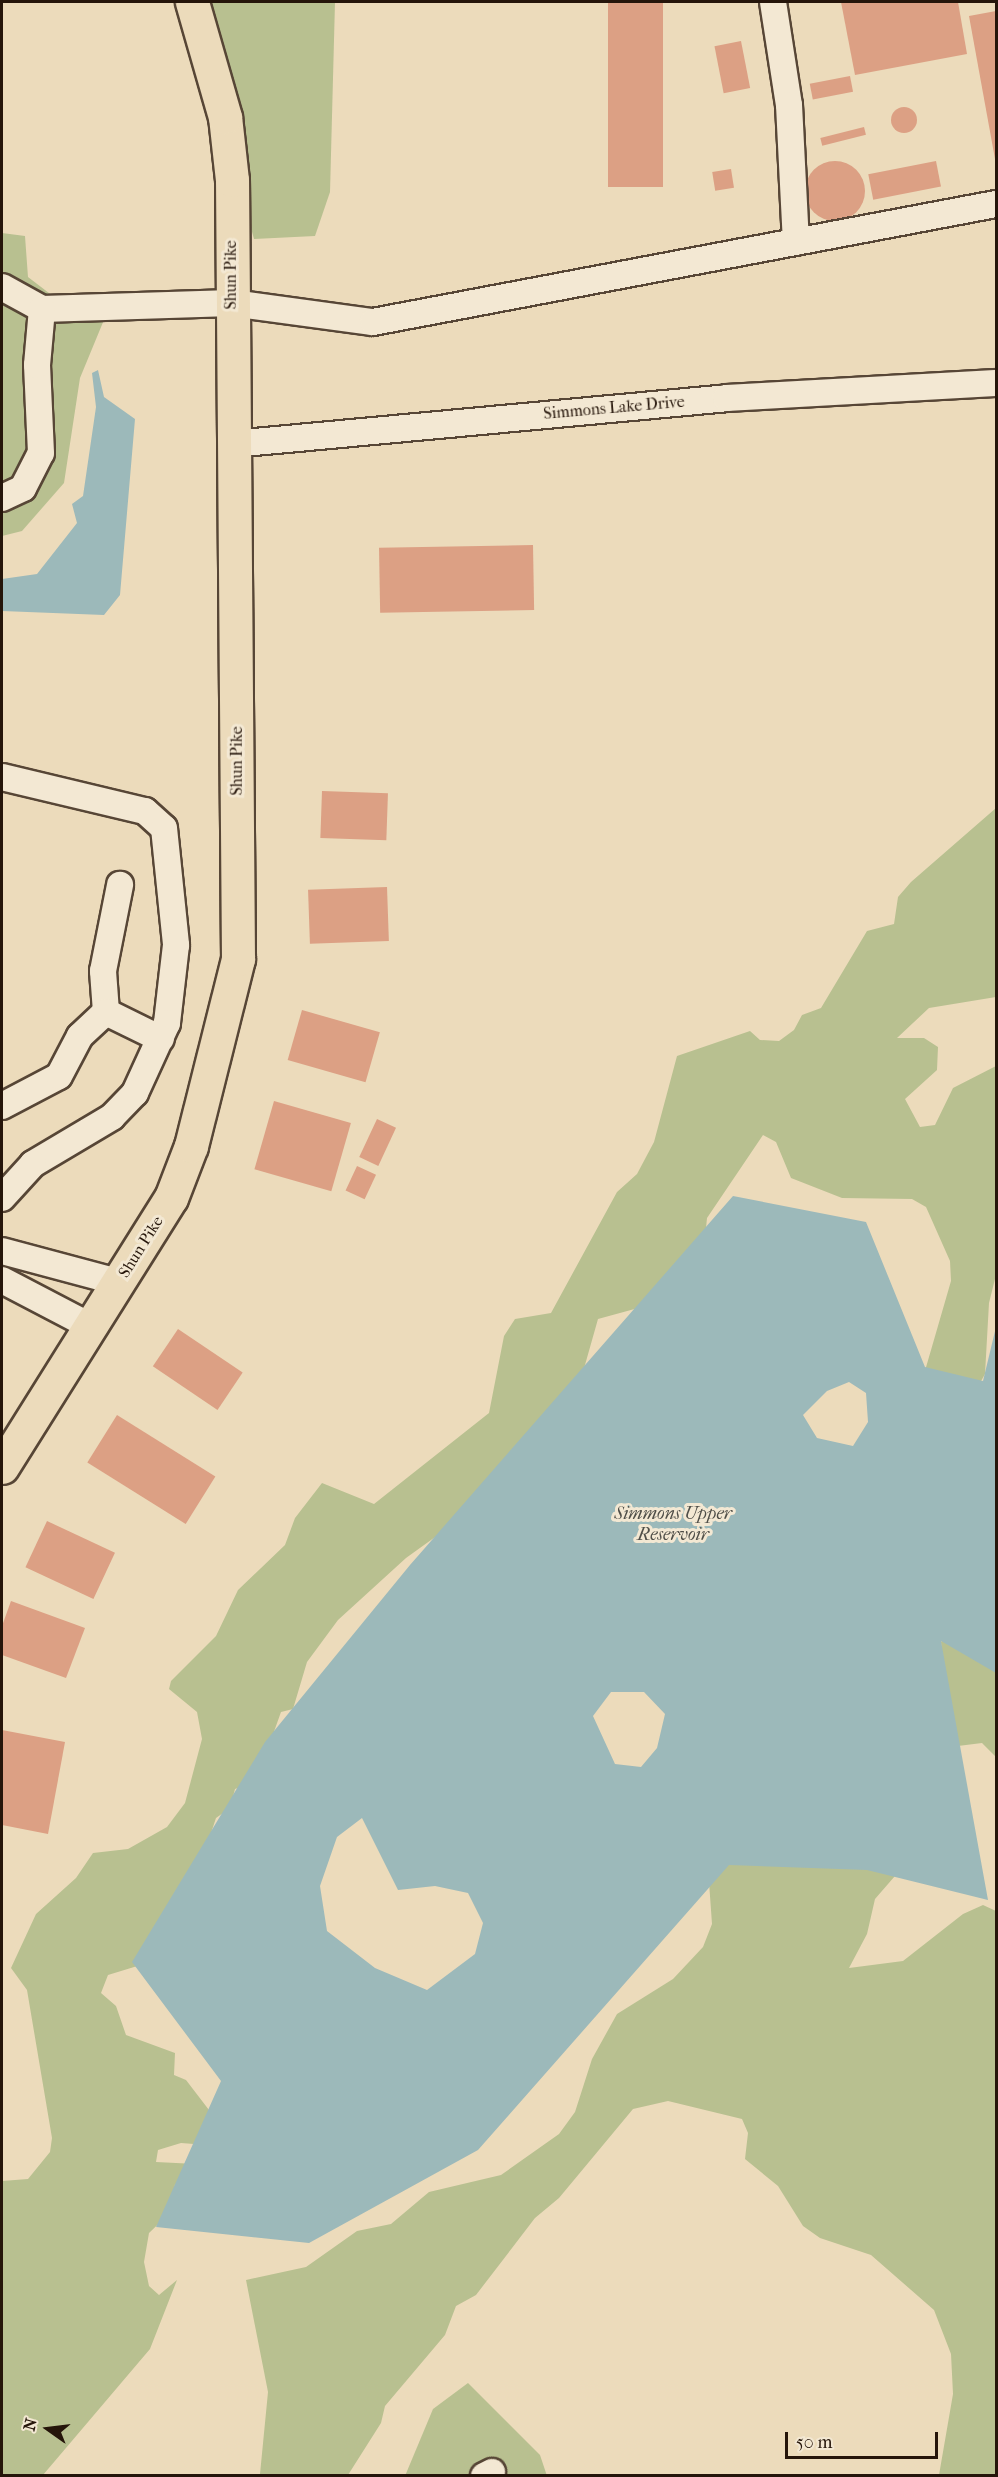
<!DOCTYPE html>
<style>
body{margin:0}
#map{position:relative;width:998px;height:2477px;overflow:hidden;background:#ecdbbb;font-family:"IM FELL French Canon",serif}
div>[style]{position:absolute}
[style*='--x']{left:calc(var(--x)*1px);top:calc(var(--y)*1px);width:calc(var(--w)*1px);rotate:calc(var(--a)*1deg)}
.green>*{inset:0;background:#b8c090}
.water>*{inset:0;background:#9cb9ba}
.building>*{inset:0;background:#dca084;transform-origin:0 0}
.round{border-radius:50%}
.roads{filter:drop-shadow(2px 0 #574636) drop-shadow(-2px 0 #574636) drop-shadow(0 2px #574636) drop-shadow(0 -2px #574636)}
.minor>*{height:26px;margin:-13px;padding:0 13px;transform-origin:13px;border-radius:13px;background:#f3e8d3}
.major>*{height:33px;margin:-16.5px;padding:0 16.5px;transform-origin:16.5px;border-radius:16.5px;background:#ecdbbb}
span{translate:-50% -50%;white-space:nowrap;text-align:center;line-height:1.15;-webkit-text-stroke:6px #f3e8d3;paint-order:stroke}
.street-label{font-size:16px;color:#25150a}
.water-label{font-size:18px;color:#4f4e48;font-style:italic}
.frame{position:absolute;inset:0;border:3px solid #25150a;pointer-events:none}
.north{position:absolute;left:18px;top:2399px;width:60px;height:60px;-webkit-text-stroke:4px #f3e8d3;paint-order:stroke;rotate:284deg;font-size:16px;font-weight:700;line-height:24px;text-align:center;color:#25150a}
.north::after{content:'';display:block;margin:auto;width:21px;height:27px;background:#25150a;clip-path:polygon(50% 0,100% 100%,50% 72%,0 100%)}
.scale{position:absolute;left:785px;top:2432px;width:153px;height:27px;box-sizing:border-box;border:3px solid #25150a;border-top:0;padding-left:8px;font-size:18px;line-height:21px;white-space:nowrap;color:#25150a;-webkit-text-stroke:4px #f3e8d3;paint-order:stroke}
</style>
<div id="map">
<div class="green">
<div style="clip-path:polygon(188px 2px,335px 2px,330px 192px,315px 236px,254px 239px)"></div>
<div style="clip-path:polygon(2px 233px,25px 236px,28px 277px,62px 303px,106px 315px,80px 378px,64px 483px,22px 531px,2px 536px)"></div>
<div style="clip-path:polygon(996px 808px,996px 997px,929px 1008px,897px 1038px,924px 1038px,938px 1047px,937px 1070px,905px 1099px,920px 1127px,935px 1125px,953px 1088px,996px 1066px,996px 1275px,989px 1303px,985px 1374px,971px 1399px,920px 1388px,951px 1281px,950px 1261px,926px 1207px,912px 1199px,842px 1198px,791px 1178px,776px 1142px,763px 1135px,707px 1218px,703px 1259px,682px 1296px,598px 1319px,583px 1372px,463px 1517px,406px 1558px,338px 1620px,307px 1662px,293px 1709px,281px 1712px,256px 1782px,235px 1789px,230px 1808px,216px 1818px,170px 1956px,108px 1975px,101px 1993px,116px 2006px,126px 2035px,175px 2053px,174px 2075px,186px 2080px,209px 2110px,261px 2149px,181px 2143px,158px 2150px,156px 2162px,196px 2164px,192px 2184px,175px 2184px,173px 2210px,149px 2233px,144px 2262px,149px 2286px,159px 2295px,177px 2280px,150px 2349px,43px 2475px,2px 2476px,2px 2181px,28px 2179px,50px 2152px,52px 2138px,27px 1990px,11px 1968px,36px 1914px,76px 1878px,93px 1853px,128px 1849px,167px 1827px,185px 1803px,202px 1739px,197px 1712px,169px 1689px,171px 1681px,216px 1636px,238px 1590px,285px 1545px,295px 1518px,322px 1483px,374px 1504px,489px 1413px,504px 1336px,515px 1319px,551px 1313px,617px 1192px,637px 1174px,654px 1142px,677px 1056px,750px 1031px,760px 1040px,779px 1041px,794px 1030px,802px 1015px,821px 1008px,867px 931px,894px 924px,898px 897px,911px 882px)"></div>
<div style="clip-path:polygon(996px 1606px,996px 1757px,982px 1743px,950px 1747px,941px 1642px,960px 1613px)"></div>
<div style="clip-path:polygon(921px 1846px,875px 1899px,867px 1934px,849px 1968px,903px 1961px,963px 1914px,983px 1905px,996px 1911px,996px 2475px,939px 2475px,953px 2394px,951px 2354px,934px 2310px,871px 2255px,820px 2238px,803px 2226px,778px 2186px,745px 2159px,748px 2133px,742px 2119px,668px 2101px,633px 2109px,559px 2198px,535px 2218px,476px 2295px,456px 2306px,445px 2335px,385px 2406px,381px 2423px,348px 2475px,260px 2474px,268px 2392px,246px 2280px,306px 2267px,357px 2231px,391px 2224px,429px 2192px,501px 2175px,559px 2134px,575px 2112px,592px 2059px,617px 2014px,673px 1979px,703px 1947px,712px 1924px,709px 1882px,730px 1854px)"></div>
<div style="clip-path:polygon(468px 2383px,540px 2455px,547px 2476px,405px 2476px,433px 2409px)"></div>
</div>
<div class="water">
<div style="clip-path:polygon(98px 370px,104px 397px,135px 419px,120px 595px,104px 615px,2px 611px,2px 579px,37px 574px,77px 523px,72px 504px,83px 496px,96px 407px,92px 373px)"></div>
<div style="clip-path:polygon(evenodd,733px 1196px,866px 1222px,925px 1367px,983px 1381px,996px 1327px,996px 1673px,941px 1641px,988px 1900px,867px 1870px,729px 1865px,478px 2150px,309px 2243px,156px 2227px,221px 2081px,132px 1962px,265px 1742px,410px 1565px,733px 1196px,849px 1382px,866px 1393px,868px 1422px,853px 1446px,817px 1438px,803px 1415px,827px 1391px,849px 1382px,733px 1196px,611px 1692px,644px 1692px,665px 1714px,657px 1748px,641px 1767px,615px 1764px,593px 1716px,611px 1692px,733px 1196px,362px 1818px,398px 1890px,435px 1886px,468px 1893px,483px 1923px,475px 1954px,427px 1990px,375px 1968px,327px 1931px,320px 1886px,337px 1837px,362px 1818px)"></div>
</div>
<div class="building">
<div style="left:608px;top:2px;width:55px;height:185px"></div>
<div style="clip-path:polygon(841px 2px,958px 2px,967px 54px,855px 75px)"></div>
<div style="clip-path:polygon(996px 11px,996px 158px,995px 159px,969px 16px)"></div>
<div style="left:741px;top:41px;width:48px;height:27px;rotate:79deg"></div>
<div style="left:850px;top:76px;width:16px;height:41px;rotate:79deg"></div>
<div class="round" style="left:891px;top:107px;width:26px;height:26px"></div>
<div style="left:864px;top:127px;width:8px;height:45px;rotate:76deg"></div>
<div style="left:936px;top:161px;width:26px;height:69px;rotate:79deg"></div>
<div class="round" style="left:805px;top:161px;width:60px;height:60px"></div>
<div style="left:731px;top:169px;width:19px;height:19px;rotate:81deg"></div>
<div style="left:533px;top:545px;width:65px;height:154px;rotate:89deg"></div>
<div style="left:322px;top:791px;width:66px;height:47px;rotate:2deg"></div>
<div style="left:387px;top:887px;width:54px;height:79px;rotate:88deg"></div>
<div style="left:302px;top:1010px;width:81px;height:52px;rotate:16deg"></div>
<div style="left:274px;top:1101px;width:80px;height:71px;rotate:16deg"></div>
<div style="left:377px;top:1119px;width:21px;height:42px;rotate:25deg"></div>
<div style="left:357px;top:1166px;width:21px;height:27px;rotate:25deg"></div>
<div style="left:178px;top:1329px;width:78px;height:45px;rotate:34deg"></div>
<div style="left:117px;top:1415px;width:116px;height:56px;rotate:32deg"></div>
<div style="left:47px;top:1521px;width:75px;height:51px;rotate:25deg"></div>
<div style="clip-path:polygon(11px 1601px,85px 1628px,66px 1678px,2px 1655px,2px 1626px)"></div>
<div style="clip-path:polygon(2px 1730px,65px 1742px,48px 1834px,2px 1825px)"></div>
</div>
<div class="roads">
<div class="minor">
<div style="--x:773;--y:2;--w:104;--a:81.2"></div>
<div style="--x:789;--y:105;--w:137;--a:87.1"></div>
<div style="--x:2;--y:287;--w:46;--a:28.8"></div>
<div style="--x:42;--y:309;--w:190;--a:-1.8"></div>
<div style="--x:232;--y:303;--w:142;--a:7.7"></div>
<div style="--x:373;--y:322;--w:634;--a:-10.73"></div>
<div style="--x:233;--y:444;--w:495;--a:-5.3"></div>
<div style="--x:726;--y:398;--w:270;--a:-3.2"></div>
<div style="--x:2;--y:498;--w:23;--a:-25"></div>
<div style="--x:23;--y:488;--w:39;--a:-63"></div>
<div style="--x:41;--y:453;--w:88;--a:-92.6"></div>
<div style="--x:37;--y:365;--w:56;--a:-84.9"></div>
<div style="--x:2;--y:777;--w:147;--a:13.4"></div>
<div style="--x:145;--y:811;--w:25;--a:42"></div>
<div style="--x:164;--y:828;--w:118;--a:84.1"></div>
<div style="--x:176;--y:945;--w:79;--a:96.6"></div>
<div style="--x:167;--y:1023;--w:77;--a:114.6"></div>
<div style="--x:135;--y:1093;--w:33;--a:134"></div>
<div style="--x:112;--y:1117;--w:92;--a:149.3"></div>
<div style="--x:33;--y:1164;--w:46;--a:132.4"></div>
<div style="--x:106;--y:1012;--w:41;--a:-94.2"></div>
<div style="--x:103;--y:971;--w:88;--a:-78.8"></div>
<div style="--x:2;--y:1106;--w:64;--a:-27.8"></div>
<div style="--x:59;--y:1076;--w:45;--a:-62.3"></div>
<div style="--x:80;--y:1036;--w:35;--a:-43"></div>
<div style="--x:106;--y:1012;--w:61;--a:26.1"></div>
<div style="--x:2;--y:1251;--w:120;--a:15"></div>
<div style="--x:2;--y:1280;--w:102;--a:27.6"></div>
<div style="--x:484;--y:2476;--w:9;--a:-27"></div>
</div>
<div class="major">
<div style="--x:2;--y:1467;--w:318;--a:-57.9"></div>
<div style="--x:171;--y:1198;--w:56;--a:-69"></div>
<div style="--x:191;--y:1146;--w:193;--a:-75.9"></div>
<div style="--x:238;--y:959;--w:779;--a:-90.44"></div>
<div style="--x:232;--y:180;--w:63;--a:-96.3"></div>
<div style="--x:225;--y:117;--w:120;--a:-106"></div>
</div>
</div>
<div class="street-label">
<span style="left:231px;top:275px;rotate:-90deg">Shun Pike</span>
<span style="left:614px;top:408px;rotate:-5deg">Simmons Lake Drive</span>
<span style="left:237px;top:761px;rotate:-90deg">Shun Pike</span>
<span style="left:141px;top:1247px;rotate:-58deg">Shun Pike</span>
</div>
<div class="water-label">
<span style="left:673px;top:1525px">Simmons Upper<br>Reservoir</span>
</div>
<div class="frame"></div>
<div class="north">N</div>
<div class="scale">50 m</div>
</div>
